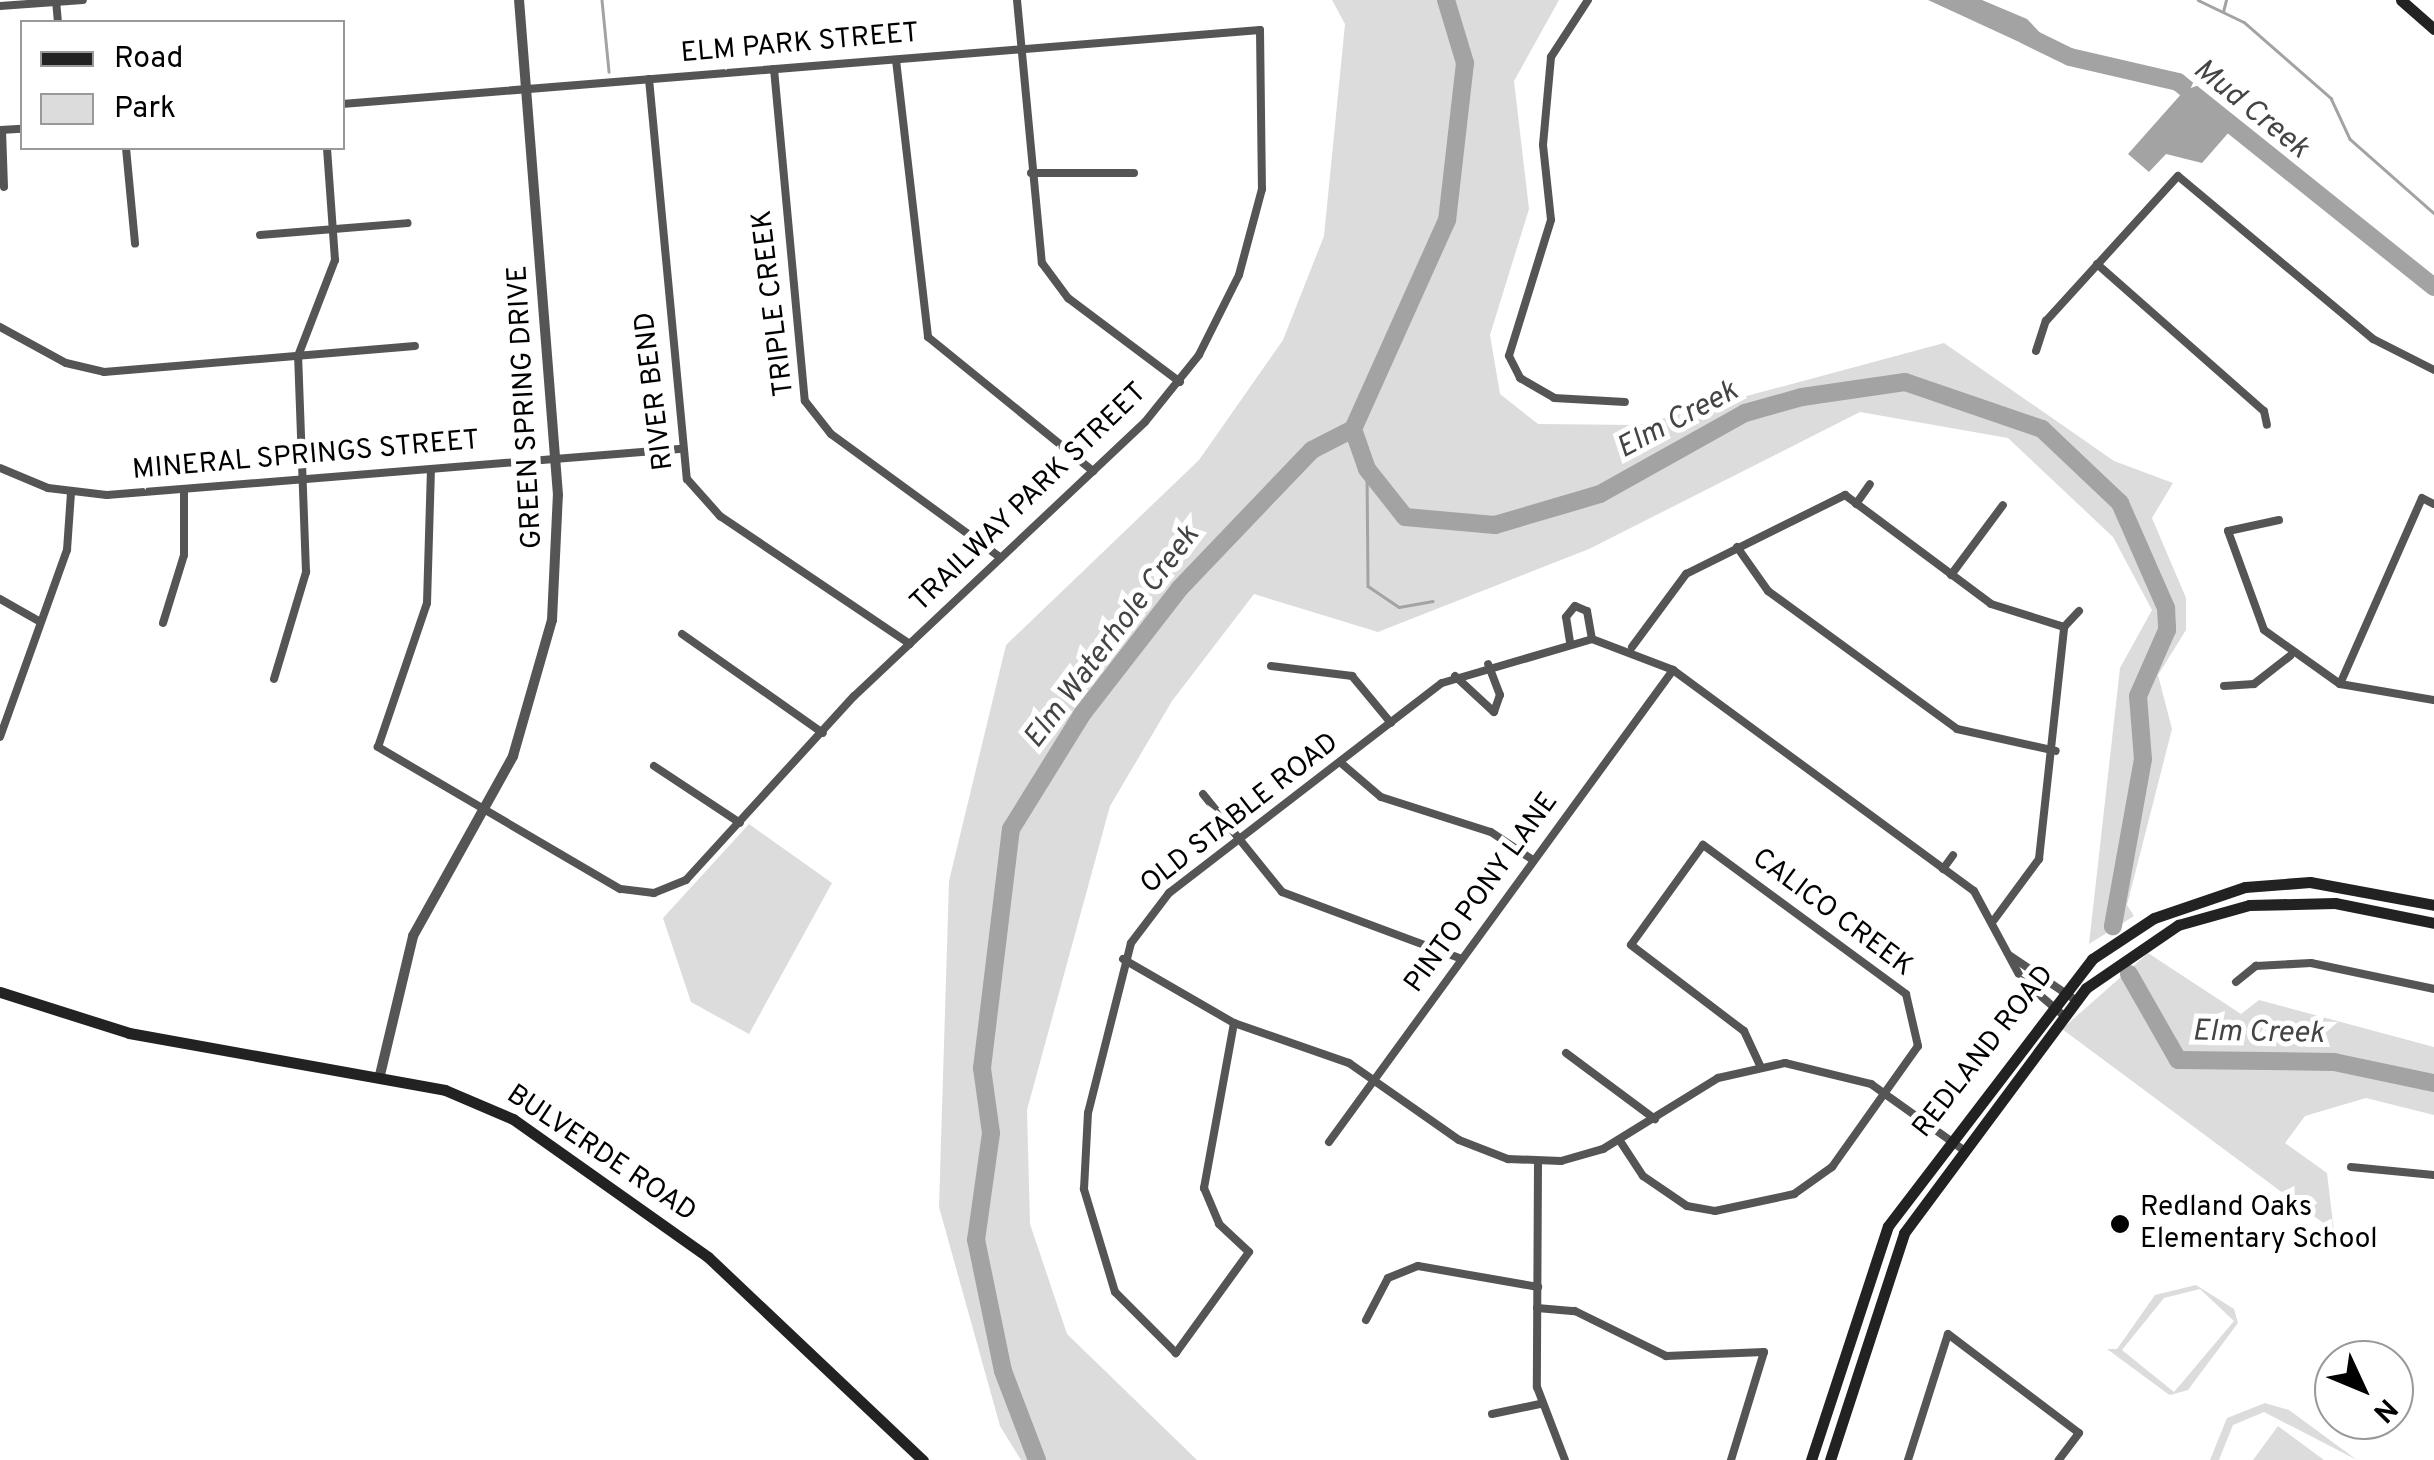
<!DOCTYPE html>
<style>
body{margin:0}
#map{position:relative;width:2434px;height:1460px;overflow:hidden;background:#fff;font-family:Overpass,sans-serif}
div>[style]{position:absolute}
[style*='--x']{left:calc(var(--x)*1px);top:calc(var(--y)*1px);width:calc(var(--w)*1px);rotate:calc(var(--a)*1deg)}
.green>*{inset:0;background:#dcdcdc}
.water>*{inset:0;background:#a3a3a3}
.stream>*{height:2.5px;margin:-1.25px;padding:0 1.25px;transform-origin:1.25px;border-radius:1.25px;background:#a3a3a3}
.river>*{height:18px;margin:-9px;padding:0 9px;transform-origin:9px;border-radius:9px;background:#a3a3a3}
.minor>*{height:8px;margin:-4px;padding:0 4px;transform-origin:4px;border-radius:4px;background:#555}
.tertiary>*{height:10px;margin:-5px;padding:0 5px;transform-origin:5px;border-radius:5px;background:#555}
.secondary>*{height:11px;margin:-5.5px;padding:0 5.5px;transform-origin:5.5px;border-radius:5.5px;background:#222}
.dots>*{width:28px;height:28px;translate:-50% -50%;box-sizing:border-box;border:5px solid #fff;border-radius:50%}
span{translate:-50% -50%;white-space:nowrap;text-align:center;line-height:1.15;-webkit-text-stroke:10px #fff;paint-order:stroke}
.street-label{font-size:28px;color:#000}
.poi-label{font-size:28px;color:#000}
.left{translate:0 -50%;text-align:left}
.water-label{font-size:30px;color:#444;font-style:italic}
.legend{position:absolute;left:20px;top:20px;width:325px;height:130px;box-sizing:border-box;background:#fff;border:2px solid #999;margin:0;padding:12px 18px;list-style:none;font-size:30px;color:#000}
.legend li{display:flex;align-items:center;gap:20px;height:50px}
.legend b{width:50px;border:2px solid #999}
.north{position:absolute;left:2314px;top:1340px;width:100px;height:100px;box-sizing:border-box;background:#fff;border:2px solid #999;border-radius:50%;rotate:134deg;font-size:28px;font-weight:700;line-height:40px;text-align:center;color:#000}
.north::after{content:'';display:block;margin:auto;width:35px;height:45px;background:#000;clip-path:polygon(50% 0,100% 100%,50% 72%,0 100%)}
</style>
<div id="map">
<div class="green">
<div style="clip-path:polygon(1332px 0,1559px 0,1514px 81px,1529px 209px,1490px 335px,1500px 394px,1538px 424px,1639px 425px,1944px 343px,2114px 461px,2173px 483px,2152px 518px,2186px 598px,2186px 630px,2158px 675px,2172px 729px,2127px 905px,2134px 916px,2089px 944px,2120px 668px,2152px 610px,2113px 537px,2008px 438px,1860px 412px,1589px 549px,1378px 632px,1254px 594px,1172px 701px,1110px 806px,1027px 1110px,1030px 1224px,1067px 1334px,1197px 1460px,1021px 1460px,1000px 1426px,939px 1207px,949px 881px,1006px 645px,1199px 460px,1283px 340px,1324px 236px,1345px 24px)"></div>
<div style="clip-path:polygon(749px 824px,832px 883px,749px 1034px,691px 1002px,663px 918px)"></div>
<div style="clip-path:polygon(2148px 953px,2241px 1014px,2259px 1000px,2434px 1047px,2434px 1115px,2366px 1098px,2305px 1116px,2285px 1143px,2327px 1173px,2334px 1231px,2062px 1029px)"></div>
<div style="clip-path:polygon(evenodd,2196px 1285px,2234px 1309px,2238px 1323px,2188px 1390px,2170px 1395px,2168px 1394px,2107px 1349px,2117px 1349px,2155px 1295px,2196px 1285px,2200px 1289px,2234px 1321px,2174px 1392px,2122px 1350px,2164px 1298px,2200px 1289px)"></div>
<div style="clip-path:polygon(2265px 1403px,2289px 1410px,2357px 1460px,2264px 1412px,2233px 1425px,2219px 1460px,2210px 1460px,2227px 1418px)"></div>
<div style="clip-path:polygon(2278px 1426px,2324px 1460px,2253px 1460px)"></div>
</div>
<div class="water">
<div style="clip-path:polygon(1928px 0,1982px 0,2027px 19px,2046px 39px,2030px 47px)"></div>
<div style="clip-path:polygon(2183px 92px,2230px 131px,2202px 163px,2166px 154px,2149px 172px,2128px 154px)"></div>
</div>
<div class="stream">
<div style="--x:602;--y:0;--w:72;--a:84.4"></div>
<div style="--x:2198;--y:0;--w:51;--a:25.6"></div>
<div style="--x:2244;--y:22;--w:116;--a:41.1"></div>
<div style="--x:2331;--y:98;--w:45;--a:65.1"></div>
<div style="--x:2350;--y:139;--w:112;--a:41.4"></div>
<div style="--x:2223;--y:12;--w:12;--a:-76"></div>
<div style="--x:1367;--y:469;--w:117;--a:89.5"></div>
<div style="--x:1368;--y:586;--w:37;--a:34"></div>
<div style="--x:1399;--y:607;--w:34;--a:-10"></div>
</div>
<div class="river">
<div style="--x:1446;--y:0;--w:66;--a:73.2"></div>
<div style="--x:1465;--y:63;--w:158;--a:96.5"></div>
<div style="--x:1447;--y:220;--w:229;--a:114.2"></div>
<div style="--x:1353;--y:429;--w:42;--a:70.7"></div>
<div style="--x:1367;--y:469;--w:61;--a:51.6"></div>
<div style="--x:1405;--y:517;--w:90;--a:5.1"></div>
<div style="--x:1495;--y:525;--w:109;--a:-16.4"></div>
<div style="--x:1600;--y:494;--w:166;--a:-29.2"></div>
<div style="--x:1745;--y:413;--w:59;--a:-15.7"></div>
<div style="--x:1802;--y:397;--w:104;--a:-8.3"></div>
<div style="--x:1905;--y:382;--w:145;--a:18.9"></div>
<div style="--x:2042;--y:429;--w:108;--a:43.5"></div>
<div style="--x:2120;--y:503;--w:115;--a:66.3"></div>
<div style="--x:2166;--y:608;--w:22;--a:87"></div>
<div style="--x:2167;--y:630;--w:72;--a:113.7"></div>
<div style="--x:2138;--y:696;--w:63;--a:85.5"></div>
<div style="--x:2143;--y:759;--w:170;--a:100.2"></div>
<div style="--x:2025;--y:35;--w:50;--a:26.1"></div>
<div style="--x:2070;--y:57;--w:111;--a:13"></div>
<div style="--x:2178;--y:82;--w:328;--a:38.7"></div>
<div style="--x:2129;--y:974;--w:99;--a:60.3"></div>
<div style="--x:2178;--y:1060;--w:156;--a:0.7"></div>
<div style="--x:2334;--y:1062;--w:102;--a:11.9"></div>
<div style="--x:1037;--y:1460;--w:95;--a:-110.9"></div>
<div style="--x:1003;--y:1371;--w:134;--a:-101.6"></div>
<div style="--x:976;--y:1240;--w:108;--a:-82"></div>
<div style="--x:991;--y:1133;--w:66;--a:-97.9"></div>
<div style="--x:982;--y:1068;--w:241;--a:-83.1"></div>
<div style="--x:1011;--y:829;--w:137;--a:-58.2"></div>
<div style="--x:1083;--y:713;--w:158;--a:-52.2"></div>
<div style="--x:1180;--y:588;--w:191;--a:-46.3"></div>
<div style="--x:1312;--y:450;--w:46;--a:-27.1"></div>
</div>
<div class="minor">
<div style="--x:56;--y:0;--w:22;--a:85"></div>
<div style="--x:1017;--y:0;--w:264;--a:84.6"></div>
<div style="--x:1042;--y:263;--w:44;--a:53.4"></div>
<div style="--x:1068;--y:298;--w:140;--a:36.9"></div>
<div style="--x:1588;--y:0;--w:68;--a:123"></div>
<div style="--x:1551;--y:57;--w:88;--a:95.2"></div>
<div style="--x:1543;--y:145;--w:75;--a:83.9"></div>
<div style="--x:1551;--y:220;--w:142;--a:107.2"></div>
<div style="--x:1509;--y:356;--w:25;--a:63"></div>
<div style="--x:1520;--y:378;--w:39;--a:30"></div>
<div style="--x:1554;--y:398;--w:71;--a:3.2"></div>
<div style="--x:0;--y:6;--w:83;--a:-4.1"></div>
<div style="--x:896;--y:60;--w:279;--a:83.4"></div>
<div style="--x:928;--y:337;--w:213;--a:39.1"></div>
<div style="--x:774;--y:69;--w:333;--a:84.7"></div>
<div style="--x:805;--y:401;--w:42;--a:51.8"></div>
<div style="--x:831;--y:434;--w:210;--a:36.1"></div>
<div style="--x:649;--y:79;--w:402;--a:84.6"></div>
<div style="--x:687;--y:479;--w:50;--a:48.3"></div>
<div style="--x:720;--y:516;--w:229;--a:34"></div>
<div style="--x:342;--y:104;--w:921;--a:-4.61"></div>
<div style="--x:1260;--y:30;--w:159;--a:89.3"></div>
<div style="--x:1262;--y:189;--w:89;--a:105"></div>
<div style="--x:1239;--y:275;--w:89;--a:116.6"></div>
<div style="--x:1199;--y:355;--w:86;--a:128.9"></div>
<div style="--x:1145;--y:422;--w:400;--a:136.7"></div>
<div style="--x:854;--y:696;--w:249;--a:132.4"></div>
<div style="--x:686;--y:880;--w:35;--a:158"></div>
<div style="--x:654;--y:893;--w:34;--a:-173"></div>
<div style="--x:620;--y:889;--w:281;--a:-149.6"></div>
<div style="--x:378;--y:747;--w:152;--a:-71.2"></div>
<div style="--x:427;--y:603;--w:133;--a:-88.3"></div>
<div style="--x:0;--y:130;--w:22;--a:-3"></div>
<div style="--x:2;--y:130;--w:57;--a:88"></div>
<div style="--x:126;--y:148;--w:96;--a:84.6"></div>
<div style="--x:1031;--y:173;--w:103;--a:0"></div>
<div style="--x:260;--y:235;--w:148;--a:-4.6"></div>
<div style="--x:2097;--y:264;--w:222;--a:41.4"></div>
<div style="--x:2264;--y:411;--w:14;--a:78"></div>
<div style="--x:0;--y:327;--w:75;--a:28.6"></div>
<div style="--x:66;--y:363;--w:39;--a:13"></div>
<div style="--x:104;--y:372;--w:312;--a:-4.8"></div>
<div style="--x:2036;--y:351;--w:32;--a:-72"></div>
<div style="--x:2046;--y:321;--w:196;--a:-47.7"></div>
<div style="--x:2178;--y:176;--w:254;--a:39.9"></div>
<div style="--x:2373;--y:339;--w:68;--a:26.9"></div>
<div style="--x:0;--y:468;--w:52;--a:22.6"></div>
<div style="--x:48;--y:488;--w:59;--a:6.8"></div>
<div style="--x:107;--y:495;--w:574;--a:-4.6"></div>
<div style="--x:1856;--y:504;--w:24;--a:-55"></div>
<div style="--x:2279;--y:520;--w:52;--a:167.8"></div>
<div style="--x:2228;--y:531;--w:105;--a:70"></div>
<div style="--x:2264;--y:630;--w:93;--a:35.4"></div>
<div style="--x:2340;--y:684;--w:95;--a:9.7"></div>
<div style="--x:1737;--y:547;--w:54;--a:54.8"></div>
<div style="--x:1768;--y:591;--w:234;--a:36.1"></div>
<div style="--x:1957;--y:729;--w:101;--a:12.5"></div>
<div style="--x:1951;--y:575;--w:87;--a:-53.4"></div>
<div style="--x:0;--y:599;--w:43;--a:29.6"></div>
<div style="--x:163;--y:623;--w:71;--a:-72.8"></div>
<div style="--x:184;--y:555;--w:66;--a:-90"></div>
<div style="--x:682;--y:634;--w:172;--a:35.1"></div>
<div style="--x:1570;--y:642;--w:25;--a:-99"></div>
<div style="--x:1566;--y:617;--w:14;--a:-51"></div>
<div style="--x:1575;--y:606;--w:13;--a:23"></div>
<div style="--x:1587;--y:611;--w:28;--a:80"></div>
<div style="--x:1632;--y:647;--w:91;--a:-53.5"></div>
<div style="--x:1686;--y:574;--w:178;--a:-26.4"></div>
<div style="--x:1845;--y:495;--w:182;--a:36.7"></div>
<div style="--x:1991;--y:604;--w:77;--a:17.5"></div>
<div style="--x:1271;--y:666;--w:82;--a:7"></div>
<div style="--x:1352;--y:676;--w:61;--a:50.3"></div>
<div style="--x:1455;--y:676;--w:53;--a:42.7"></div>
<div style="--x:1494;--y:712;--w:18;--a:-71"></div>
<div style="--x:1500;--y:695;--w:33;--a:-111"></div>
<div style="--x:274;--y:679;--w:112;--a:-73.3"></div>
<div style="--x:306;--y:572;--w:216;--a:-92.1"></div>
<div style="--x:298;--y:356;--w:103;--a:-68.9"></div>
<div style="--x:335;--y:260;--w:112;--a:-94.1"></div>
<div style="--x:2340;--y:684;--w:203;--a:-66.2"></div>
<div style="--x:2422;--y:498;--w:13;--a:27"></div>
<div style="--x:2224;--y:686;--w:30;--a:-4"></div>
<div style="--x:2254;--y:684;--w:46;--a:-37.9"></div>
<div style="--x:0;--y:737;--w:199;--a:-70.3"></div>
<div style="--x:67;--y:550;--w:57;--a:-86"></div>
<div style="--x:1341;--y:763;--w:52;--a:40.4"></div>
<div style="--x:1381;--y:797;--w:115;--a:17.7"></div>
<div style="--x:1491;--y:832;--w:50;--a:33.7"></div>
<div style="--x:654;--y:766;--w:103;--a:33.5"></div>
<div style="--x:1203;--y:794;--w:126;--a:51.1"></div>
<div style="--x:1282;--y:892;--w:192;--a:20.4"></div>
<div style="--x:1943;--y:869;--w:17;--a:-54"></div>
<div style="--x:1994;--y:920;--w:76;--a:-53.6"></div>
<div style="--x:2039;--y:859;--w:233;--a:-83.8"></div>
<div style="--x:2064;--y:627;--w:22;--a:-47"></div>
<div style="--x:2009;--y:955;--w:78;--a:34.1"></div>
<div style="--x:1123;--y:959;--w:128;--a:30"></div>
<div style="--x:1234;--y:1023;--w:122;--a:19.2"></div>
<div style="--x:1349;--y:1063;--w:134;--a:35"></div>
<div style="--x:1459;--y:1140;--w:53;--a:21.2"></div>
<div style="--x:1508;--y:1159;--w:53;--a:2.2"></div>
<div style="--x:1561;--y:1161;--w:44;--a:-15.9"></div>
<div style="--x:1603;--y:1149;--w:135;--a:-31.7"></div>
<div style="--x:1718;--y:1078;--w:69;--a:-12.6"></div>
<div style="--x:1785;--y:1063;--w:89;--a:13.7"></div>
<div style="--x:1871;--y:1084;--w:112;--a:35.5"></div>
<div style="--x:2236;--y:982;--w:26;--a:-39"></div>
<div style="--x:2256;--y:966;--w:55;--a:-3.1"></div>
<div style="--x:2311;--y:963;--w:126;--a:11.9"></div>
<div style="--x:1234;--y:1023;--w:168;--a:100.3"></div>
<div style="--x:1204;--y:1188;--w:39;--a:67"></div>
<div style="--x:1219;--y:1224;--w:41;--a:43"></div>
<div style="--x:1249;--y:1252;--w:125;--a:125.9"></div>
<div style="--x:1176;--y:1353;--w:86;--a:-135"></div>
<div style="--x:1115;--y:1292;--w:108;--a:-106.8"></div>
<div style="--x:1084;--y:1189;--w:76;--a:-87"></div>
<div style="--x:1088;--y:1113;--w:175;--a:-75.8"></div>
<div style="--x:1131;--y:943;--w:63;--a:-52.8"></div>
<div style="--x:1169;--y:893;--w:344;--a:-37.6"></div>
<div style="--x:1442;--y:683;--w:156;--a:-16.3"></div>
<div style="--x:1592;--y:639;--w:87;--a:20.9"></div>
<div style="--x:1673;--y:670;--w:373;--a:36.3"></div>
<div style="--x:1974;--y:891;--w:101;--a:61.7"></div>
<div style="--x:2022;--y:980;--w:52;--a:40.4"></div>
<div style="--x:1566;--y:1053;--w:111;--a:36.6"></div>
<div style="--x:1620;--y:1141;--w:42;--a:56.7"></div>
<div style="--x:1643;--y:1176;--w:53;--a:34.3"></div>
<div style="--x:1687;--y:1206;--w:28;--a:10"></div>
<div style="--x:1715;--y:1211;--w:81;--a:-12.1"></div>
<div style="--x:1794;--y:1194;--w:47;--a:-35.4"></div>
<div style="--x:1832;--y:1167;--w:148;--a:-54.6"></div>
<div style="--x:1918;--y:1046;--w:53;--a:-103"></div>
<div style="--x:1906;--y:994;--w:252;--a:-143.7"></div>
<div style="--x:1703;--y:845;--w:123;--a:125.8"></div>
<div style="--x:1631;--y:945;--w:142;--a:37.3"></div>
<div style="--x:1744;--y:1031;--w:38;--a:65"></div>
<div style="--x:1329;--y:1142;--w:584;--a:-53.91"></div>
<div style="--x:1538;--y:1162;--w:225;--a:90.3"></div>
<div style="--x:1537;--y:1387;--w:78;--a:69"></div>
<div style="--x:2351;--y:1167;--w:83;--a:5.5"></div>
<div style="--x:1537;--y:1308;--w:38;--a:5"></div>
<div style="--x:1575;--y:1311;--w:102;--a:26.3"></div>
<div style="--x:1666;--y:1356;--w:98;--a:-2.3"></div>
<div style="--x:1764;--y:1352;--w:113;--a:107"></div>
<div style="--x:1366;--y:1320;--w:47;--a:-62.4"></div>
<div style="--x:1388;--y:1278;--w:32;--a:-22"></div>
<div style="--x:1418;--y:1266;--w:122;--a:9.9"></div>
<div style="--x:1492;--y:1414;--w:49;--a:-11.8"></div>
<div style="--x:1908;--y:1460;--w:132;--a:-72.4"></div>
<div style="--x:1948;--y:1334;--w:164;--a:37.1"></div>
<div style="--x:2079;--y:1433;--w:34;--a:127"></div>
</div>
<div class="tertiary">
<div style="--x:380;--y:1075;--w:143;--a:-76.6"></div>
<div style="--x:413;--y:936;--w:206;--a:-60.9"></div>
<div style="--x:513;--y:756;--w:141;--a:-74"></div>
<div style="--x:552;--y:620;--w:125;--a:-87.3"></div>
<div style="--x:558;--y:495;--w:497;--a:-94.5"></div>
</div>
<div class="secondary">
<div style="--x:2401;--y:0;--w:44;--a:41.3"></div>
<div style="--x:0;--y:992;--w:135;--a:17.6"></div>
<div style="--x:129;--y:1033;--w:321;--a:10.2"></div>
<div style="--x:445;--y:1090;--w:74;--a:23.1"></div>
<div style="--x:513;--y:1119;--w:239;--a:35.3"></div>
<div style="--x:708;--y:1257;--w:296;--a:43.4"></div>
<div style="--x:1811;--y:1460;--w:246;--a:-71.8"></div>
<div style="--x:1888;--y:1226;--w:336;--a:-52.6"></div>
<div style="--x:2092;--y:959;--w:74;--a:-33.5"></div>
<div style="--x:2154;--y:918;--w:96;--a:-18.8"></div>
<div style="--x:2245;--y:887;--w:65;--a:-4.4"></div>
<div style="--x:2310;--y:882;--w:126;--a:10.5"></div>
<div style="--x:1830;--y:1460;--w:239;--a:-71.9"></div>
<div style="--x:1904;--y:1233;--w:305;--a:-53.4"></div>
<div style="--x:2086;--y:988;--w:112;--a:-34.4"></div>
<div style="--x:2178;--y:925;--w:74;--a:-15.7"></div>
<div style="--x:2249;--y:905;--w:86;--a:-1.3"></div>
<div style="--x:2335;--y:903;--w:101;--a:11.4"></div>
</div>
<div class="dots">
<div style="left:2120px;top:1224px;background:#000"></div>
</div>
<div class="street-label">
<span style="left:800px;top:44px;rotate:-5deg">ELM PARK STREET</span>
<span style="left:774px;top:303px;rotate:-97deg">TRIPLE CREEK</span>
<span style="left:655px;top:391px;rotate:-97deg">RIVER BEND</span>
<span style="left:526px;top:407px;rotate:-93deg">GREEN SPRING DRIVE</span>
<span style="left:306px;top:456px;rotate:-5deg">MINERAL SPRINGS STREET</span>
<span style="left:1029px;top:498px;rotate:-44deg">TRAILWAY PARK STREET</span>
<span style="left:1240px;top:814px;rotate:-38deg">OLD STABLE ROAD</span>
<span style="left:1482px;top:893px;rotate:-54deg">PINTO PONY LANE</span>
<span style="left:1832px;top:913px;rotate:37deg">CALICO CREEK</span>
<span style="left:1984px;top:1052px;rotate:-52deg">REDLAND ROAD</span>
<span style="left:601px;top:1154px;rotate:34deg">BULVERDE ROAD</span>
</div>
<div class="poi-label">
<span class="left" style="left:2140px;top:1224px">Redland Oaks<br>Elementary School</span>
</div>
<div class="water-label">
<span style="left:2250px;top:110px;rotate:39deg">Mud Creek</span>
<span style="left:1678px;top:421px;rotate:-28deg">Elm Creek</span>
<span style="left:1113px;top:638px;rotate:-53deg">Elm Waterhole Creek</span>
<span style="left:2258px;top:1034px;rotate:1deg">Elm Creek</span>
</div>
<ul class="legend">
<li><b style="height:12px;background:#222"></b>Road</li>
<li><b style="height:28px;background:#dcdcdc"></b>Park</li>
</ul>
<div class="north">N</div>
</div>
